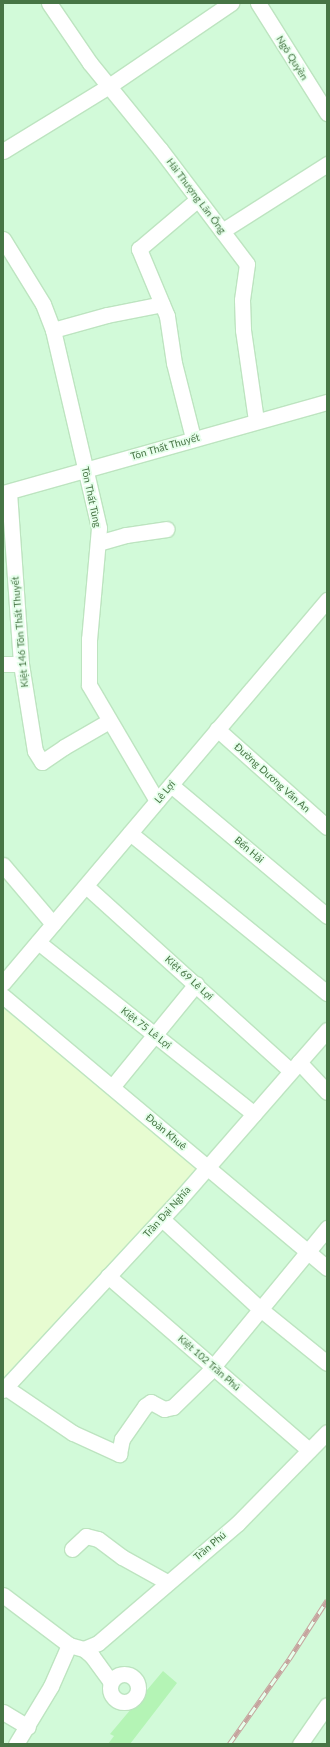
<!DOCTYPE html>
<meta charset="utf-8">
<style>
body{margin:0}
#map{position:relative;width:330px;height:1747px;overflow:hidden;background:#defde5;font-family:Lato,sans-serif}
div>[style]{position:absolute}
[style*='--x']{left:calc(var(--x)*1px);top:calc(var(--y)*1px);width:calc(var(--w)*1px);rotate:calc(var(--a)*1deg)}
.residential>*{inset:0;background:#d2fad9;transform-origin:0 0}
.medical>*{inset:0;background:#e7fcd1}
.building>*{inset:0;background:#b4f4b5}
.roads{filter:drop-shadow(1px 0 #bde4c0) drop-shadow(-1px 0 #bde4c0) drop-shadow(0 1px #bde4c0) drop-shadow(0 -1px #bde4c0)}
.minor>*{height:15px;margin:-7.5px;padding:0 7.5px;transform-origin:7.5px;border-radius:7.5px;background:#fff}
.minor>.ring{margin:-7.5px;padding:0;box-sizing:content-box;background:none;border:15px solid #fff;border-radius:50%}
.rail>*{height:4.5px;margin-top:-2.25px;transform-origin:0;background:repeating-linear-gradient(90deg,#e6ffeb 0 9px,#c6a39e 0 18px);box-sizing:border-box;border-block:1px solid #c6a39e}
span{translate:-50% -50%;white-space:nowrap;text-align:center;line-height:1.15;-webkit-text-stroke:3.5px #e6ffeb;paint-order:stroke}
.street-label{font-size:10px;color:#477545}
.frame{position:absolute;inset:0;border:4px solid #477545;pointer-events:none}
</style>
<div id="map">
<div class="residential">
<div style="left:3px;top:3px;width:324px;height:1741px"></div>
</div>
<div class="medical">
<div style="clip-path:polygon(3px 1008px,198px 1168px,3px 1378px)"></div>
</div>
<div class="building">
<div style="clip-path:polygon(163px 1671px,177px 1683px,130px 1744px,108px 1744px,114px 1736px,110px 1734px)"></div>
</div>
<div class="roads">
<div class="minor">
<div style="--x:49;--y:3;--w:73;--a:55.7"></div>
<div style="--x:90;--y:63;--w:111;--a:50.9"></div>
<div style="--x:160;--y:149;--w:144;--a:52.9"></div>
<div style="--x:247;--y:264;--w:36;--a:98"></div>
<div style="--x:242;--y:300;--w:30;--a:88"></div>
<div style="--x:243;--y:330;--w:91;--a:81.8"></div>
<div style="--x:258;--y:3;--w:130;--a:57.9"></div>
<div style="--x:3;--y:151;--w:124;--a:-31.5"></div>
<div style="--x:109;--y:86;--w:148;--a:-34.2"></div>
<div style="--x:222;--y:231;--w:125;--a:-32.5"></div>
<div style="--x:3;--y:239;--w:76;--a:58.4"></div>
<div style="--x:43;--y:304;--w:28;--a:69"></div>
<div style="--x:53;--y:330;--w:203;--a:76.9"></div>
<div style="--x:99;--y:528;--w:111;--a:95.1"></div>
<div style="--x:89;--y:639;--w:46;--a:90"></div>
<div style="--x:89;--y:685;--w:134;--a:59.6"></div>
<div style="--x:53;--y:330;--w:56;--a:-15.5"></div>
<div style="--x:107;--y:315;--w:56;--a:-11.3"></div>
<div style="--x:193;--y:438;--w:77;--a:-104.2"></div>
<div style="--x:174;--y:363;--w:48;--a:-98.5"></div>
<div style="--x:167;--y:316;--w:73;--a:-112.7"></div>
<div style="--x:139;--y:249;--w:77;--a:-40.3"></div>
<div style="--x:9;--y:492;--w:172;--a:86"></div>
<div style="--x:21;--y:664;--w:88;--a:80.9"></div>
<div style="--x:35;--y:751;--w:13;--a:58"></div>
<div style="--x:42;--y:762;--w:27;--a:-34"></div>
<div style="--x:64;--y:747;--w:52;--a:-30"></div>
<div style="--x:3;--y:493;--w:337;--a:-15.7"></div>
<div style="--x:98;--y:543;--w:29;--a:-16"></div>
<div style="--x:126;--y:535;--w:41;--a:-8.3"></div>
<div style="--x:3;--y:664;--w:18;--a:0"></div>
<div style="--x:217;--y:729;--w:147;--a:41.7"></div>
<div style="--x:171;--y:785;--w:204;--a:40"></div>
<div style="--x:130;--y:833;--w:254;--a:39.1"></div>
<div style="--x:3;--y:865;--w:77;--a:49.7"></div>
<div style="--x:86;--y:886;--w:276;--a:42.1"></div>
<div style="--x:38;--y:942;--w:276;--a:38.5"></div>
<div style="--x:3;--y:983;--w:502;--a:-49.77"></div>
<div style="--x:3;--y:996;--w:423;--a:40"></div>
<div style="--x:299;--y:1062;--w:41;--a:47"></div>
<div style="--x:112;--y:1087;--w:133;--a:-50.8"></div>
<div style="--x:162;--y:1219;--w:132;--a:42.5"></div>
<div style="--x:259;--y:1308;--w:87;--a:39"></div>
<div style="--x:108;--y:1276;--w:266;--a:40.9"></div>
<div style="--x:5;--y:1387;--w:82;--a:34.1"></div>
<div style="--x:73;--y:1433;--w:51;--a:24.5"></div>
<div style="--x:119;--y:1454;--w:15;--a:-79"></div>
<div style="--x:122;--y:1439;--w:40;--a:-55.1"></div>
<div style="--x:145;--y:1406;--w:7;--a:-34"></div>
<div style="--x:151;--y:1402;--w:15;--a:28"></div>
<div style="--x:164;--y:1409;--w:9;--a:-13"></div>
<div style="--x:173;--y:1407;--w:49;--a:-44.2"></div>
<div style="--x:208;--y:1373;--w:188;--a:-50.6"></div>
<div style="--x:3;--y:1390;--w:258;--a:-47.2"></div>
<div style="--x:178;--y:1201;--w:227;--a:-48.9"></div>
<div style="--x:72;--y:1549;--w:19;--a:-43"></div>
<div style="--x:86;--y:1536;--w:12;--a:14"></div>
<div style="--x:98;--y:1539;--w:30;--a:37"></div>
<div style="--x:122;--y:1557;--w:51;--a:29.1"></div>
<div style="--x:3;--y:1595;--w:83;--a:37.1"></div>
<div style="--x:69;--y:1645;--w:16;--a:15"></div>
<div style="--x:84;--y:1649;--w:11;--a:41"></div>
<div style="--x:92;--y:1656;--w:32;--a:54"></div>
<div style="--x:84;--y:1649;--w:15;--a:-23"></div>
<div style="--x:98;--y:1643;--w:184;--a:-40.6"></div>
<div style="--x:238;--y:1523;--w:127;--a:-45.6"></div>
<div class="ring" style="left:110px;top:1674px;width:13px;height:13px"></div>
<div style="--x:3;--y:1712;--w:29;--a:31"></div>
<div style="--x:16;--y:1744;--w:68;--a:-58.9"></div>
<div style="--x:51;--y:1686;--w:45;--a:-66.3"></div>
<div style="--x:300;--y:1744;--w:47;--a:-55.3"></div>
</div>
</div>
<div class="rail">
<div style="--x:229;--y:1744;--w:104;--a:-54.8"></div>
<div style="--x:289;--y:1659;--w:70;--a:-57.2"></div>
</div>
<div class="street-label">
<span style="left:292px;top:58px;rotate:58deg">Ngô Quyền</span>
<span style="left:196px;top:196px;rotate:53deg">Hải Thượng Lãn Ông</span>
<span style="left:165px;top:447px;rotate:-16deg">Tôn Thất Thuyết</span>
<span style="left:91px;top:497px;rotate:78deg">Tôn Thất Tùng</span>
<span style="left:20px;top:632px;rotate:-95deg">Kiệt 146 Tôn Thất Thuyết</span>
<span style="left:272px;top:778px;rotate:42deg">Đường Dương Văn An</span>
<span style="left:165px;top:792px;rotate:-50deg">Lê Lợi</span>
<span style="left:249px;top:850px;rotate:40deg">Bến Hải</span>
<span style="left:189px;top:978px;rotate:42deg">Kiệt 69 Lê Lợi</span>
<span style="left:146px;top:1028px;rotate:38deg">Kiệt 75 Lê Lợi</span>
<span style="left:166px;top:1132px;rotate:40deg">Đoàn Khuê</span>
<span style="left:167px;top:1212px;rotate:-48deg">Trần Đại Nghĩa</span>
<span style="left:209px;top:1363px;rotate:41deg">Kiệt 102 Trần Phú</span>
<span style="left:210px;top:1546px;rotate:-40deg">Trần Phú</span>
</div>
<div class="frame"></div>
</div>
